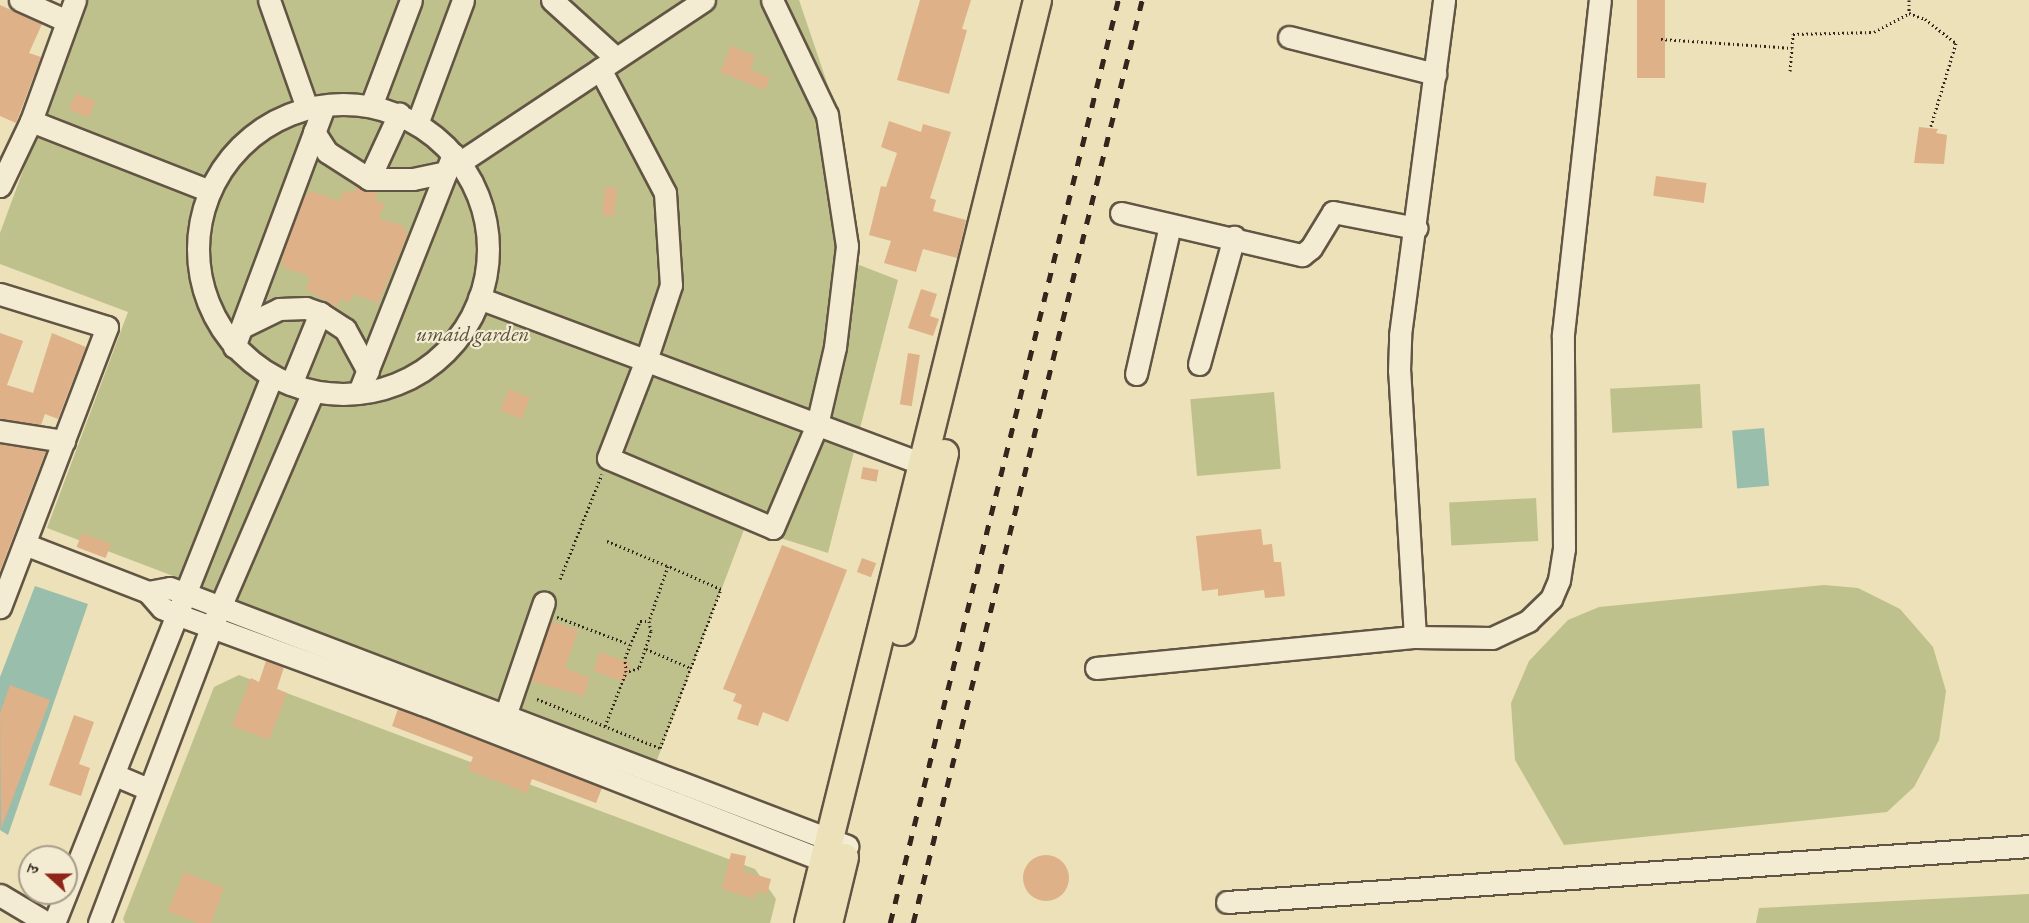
<!DOCTYPE html>
<meta charset="utf-8">
<style>
body{margin:0}
#map{position:relative;width:2029px;height:923px;overflow:hidden;background:#ece1b9;font-family:"EB Garamond","Noto Serif Devanagari",serif}
div>[style]{position:absolute}
[style*='--x']{left:calc(var(--x)*1px);top:calc(var(--y)*1px);width:calc(var(--w)*1px);rotate:calc(var(--a)*1deg)}
.green>*{inset:0;background:#bec18b;transform-origin:0 0}
.water>*{inset:0;background:#99beab;transform-origin:0 0}
.building>*{inset:0;background:#deb188;transform-origin:0 0}
.round{border-radius:50%}
.path>*{height:3px;margin-top:-1.5px;transform-origin:0;background:repeating-linear-gradient(90deg,#34261d 0 1.5px,transparent 0 4.5px)}
.roads{filter:drop-shadow(2px 0 #625544) drop-shadow(-2px 0 #625544) drop-shadow(0 2px #625544) drop-shadow(0 -2px #625544)}
.minor>*{height:21px;margin:-10.5px;padding:0 10.5px;transform-origin:10.5px;border-radius:10.5px;background:#f3ecd2}
.minor>.ring{margin:-10.5px;padding:0;box-sizing:content-box;background:none;border:21px solid #f3ecd2;border-radius:50%}
.major>*{height:27px;margin:-13.5px;padding:0 13.5px;transform-origin:13.5px;border-radius:13.5px;background:#ece1b9}
.rail>*{height:4.5px;margin-top:-2.25px;transform-origin:0;background:repeating-linear-gradient(90deg,#34261d 0 10px,transparent 0 20px)}
span{translate:-50% -50%;white-space:nowrap;text-align:center;line-height:1.15;-webkit-text-stroke:4.5px #f3ecd2;paint-order:stroke}
.park-label{font-size:21px;color:#564d38;font-style:italic}
.north{position:absolute;left:18px;top:845px;width:60px;height:60px;box-sizing:border-box;background:#f3ecd2;border:2px solid #a79d8a;border-radius:50%;rotate:291deg;font-size:16px;font-weight:700;line-height:24px;text-align:center;color:#34261d}
.north::after{content:'';display:block;margin:auto;width:21px;height:27px;background:#8f2418;clip-path:polygon(50% 0,100% 100%,50% 72%,0 100%)}
</style>
<div id="map">
<div class="green">
<div style="clip-path:polygon(86px 0,799px 0,842px 127px,849px 261px,898px 280px,828px 553px,745px 527px,657px 760px,47px 528px,128px 312px,0 264px,0 233px)"></div>
<div style="left:1700px;top:384px;width:44px;height:90px;rotate:87deg"></div>
<div style="left:1274px;top:392px;width:77px;height:84px;rotate:85deg"></div>
<div style="left:1536px;top:498px;width:43px;height:87px;rotate:87deg"></div>
<div style="clip-path:polygon(1824px 585px,1858px 588px,1900px 609px,1933px 647px,1946px 691px,1939px 740px,1914px 787px,1887px 812px,1564px 845px,1515px 760px,1511px 703px,1529px 661px,1568px 620px,1599px 607px)"></div>
<div style="clip-path:polygon(239px 675px,755px 869px,776px 899px,770px 923px,125px 923px,123px 919px,214px 687px)"></div>
<div style="clip-path:polygon(2029px 894px,2029px 923px,1756px 923px,1759px 908px)"></div>
</div>
<div class="water">
<div style="left:1764px;top:428px;width:58px;height:32px;rotate:85deg"></div>
<div style="clip-path:polygon(35px 586px,88px 604px,8px 835px,0 830px,0 677px)"></div>
</div>
<div class="building">
<div style="clip-path:polygon(920px 0,971px 0,962px 29px,967px 30px,949px 94px,897px 80px)"></div>
<div style="left:1637px;top:0;width:28px;height:78px"></div>
<div style="clip-path:polygon(0 5px,42px 24px,29px 53px,41px 57px,16px 123px,0 116px)"></div>
<div style="clip-path:polygon(731px 46px,755px 56px,750px 69px,770px 78px,765px 90px,720px 72px)"></div>
<div style="left:76px;top:93px;width:21px;height:18px;rotate:23deg"></div>
<div style="clip-path:polygon(889px 121px,921px 132px,923px 124px,951px 132px,930px 198px,936px 200px,933px 211px,966px 220px,957px 258px,923px 249px,916px 272px,884px 263px,891px 241px,869px 235px,881px 186px,886px 187px,897px 153px,881px 147px)"></div>
<div style="clip-path:polygon(1919px 127px,1938px 129px,1936px 133px,1947px 135px,1944px 164px,1914px 163px)"></div>
<div style="left:1656px;top:176px;width:51px;height:20px;rotate:8deg"></div>
<div style="clip-path:polygon(356px 186px,378px 192px,374px 200px,385px 204px,378px 218px,404px 226px,407px 236px,378px 303px,353px 294px,350px 302px,340px 299px,337px 307px,306px 289px,310px 276px,284px 268px,281px 257px,304px 197px,310px 191px,340px 201px,344px 190px,354px 193px)"></div>
<div style="left:605px;top:187px;width:12px;height:28px;rotate:5deg"></div>
<div style="clip-path:polygon(921px 289px,937px 294px,930px 316px,939px 319px,933px 336px,908px 328px)"></div>
<div style="clip-path:polygon(0 333px,23px 341px,7px 385px,33px 393px,52px 333px,86px 347px,58px 419px,45px 414px,41px 425px,0 419px)"></div>
<div style="left:908px;top:353px;width:12px;height:52px;rotate:9deg"></div>
<div style="left:509px;top:389px;width:23px;height:23px;rotate:23deg"></div>
<div style="clip-path:polygon(0 444px,46px 451px,0 571px)"></div>
<div style="left:863px;top:467px;width:16px;height:12px;rotate:11deg"></div>
<div style="clip-path:polygon(1261px 529px,1263px 545px,1272px 544px,1274px 562px,1281px 562px,1285px 596px,1265px 598px,1264px 590px,1218px 596px,1218px 589px,1202px 591px,1196px 536px)"></div>
<div style="left:82px;top:533px;width:31px;height:15px;rotate:21deg"></div>
<div style="clip-path:polygon(782px 545px,847px 570px,788px 722px,763px 712px,758px 726px,737px 719px,742px 705px,733px 701px,736px 694px,723px 689px)"></div>
<div style="left:862px;top:558px;width:15px;height:15px;rotate:20deg"></div>
<div style="clip-path:polygon(551px 621px,578px 630px,565px 668px,590px 678px,584px 696px,530px 681px)"></div>
<div style="left:600px;top:652px;width:33px;height:20px;rotate:20deg"></div>
<div style="clip-path:polygon(266px 661px,284px 667px,277px 689px,287px 693px,269px 740px,232px 726px,251px 678px,259px 682px)"></div>
<div style="clip-path:polygon(10px 685px,50px 700px,1px 829px,0 713px)"></div>
<div style="clip-path:polygon(398px 709px,602px 788px,596px 803px,532px 779px,527px 793px,468px 770px,473px 757px,392px 726px)"></div>
<div style="clip-path:polygon(74px 715px,94px 722px,79px 764px,90px 768px,81px 796px,49px 785px)"></div>
<div style="clip-path:polygon(731px 853px,746px 856px,743px 871px,771px 879px,767px 894px,756px 891px,754px 899px,722px 889px)"></div>
<div class="round" style="left:1023px;top:855px;width:46px;height:46px"></div>
<div style="clip-path:polygon(184px 872px,224px 888px,211px 923px,198px 923px,168px 911px)"></div>
</div>
<div class="path">
<div style="--x:1909;--y:0;--w:13;--a:90"></div>
<div style="--x:1909;--y:13;--w:17;--a:21"></div>
<div style="--x:1925;--y:19;--w:39;--a:38"></div>
<div style="--x:1956;--y:43;--w:87;--a:106.8"></div>
<div style="--x:1661;--y:39;--w:131;--a:3.9"></div>
<div style="--x:1792;--y:48;--w:14;--a:-86"></div>
<div style="--x:1793;--y:34;--w:81;--a:-1.4"></div>
<div style="--x:1874;--y:32;--w:40;--a:-28"></div>
<div style="--x:1790;--y:71;--w:22;--a:-85"></div>
<div style="--x:607;--y:541;--w:66;--a:22.3"></div>
<div style="--x:668;--y:566;--w:58;--a:109.1"></div>
<div style="--x:560;--y:579;--w:113;--a:-68.2"></div>
<div style="--x:557;--y:617;--w:77;--a:20.6"></div>
<div style="--x:640;--y:621;--w:9;--a:0"></div>
<div style="--x:649;--y:621;--w:10;--a:79"></div>
<div style="--x:651;--y:631;--w:39;--a:108"></div>
<div style="--x:639;--y:668;--w:14;--a:163"></div>
<div style="--x:626;--y:672;--w:14;--a:-94"></div>
<div style="--x:625;--y:658;--w:40;--a:-68"></div>
<div style="--x:646;--y:649;--w:49;--a:22.9"></div>
<div style="--x:537;--y:699;--w:132;--a:21.7"></div>
<div style="--x:660;--y:748;--w:170;--a:-69"></div>
<div style="--x:721;--y:589;--w:58;--a:-156.5"></div>
<div style="--x:605;--y:726;--w:58;--a:-68.7"></div>
</div>
<div class="roads">
<div class="minor">
<div style="--x:20;--y:0;--w:51;--a:24.1"></div>
<div style="--x:269;--y:0;--w:114;--a:70.6"></div>
<div style="--x:552;--y:0;--w:86;--a:42.2"></div>
<div style="--x:1289;--y:37;--w:151;--a:14.2"></div>
<div style="--x:600;--y:69;--w:140;--a:62.3"></div>
<div style="--x:665;--y:193;--w:92;--a:86.3"></div>
<div style="--x:671;--y:285;--w:79;--a:108.4"></div>
<div style="--x:646;--y:360;--w:105;--a:111.2"></div>
<div style="--x:608;--y:458;--w:179;--a:23"></div>
<div style="--x:773;--y:528;--w:112;--a:-66.9"></div>
<div style="--x:817;--y:425;--w:80;--a:-77"></div>
<div style="--x:835;--y:347;--w:102;--a:-83.2"></div>
<div style="--x:847;--y:246;--w:133;--a:-98.7"></div>
<div style="--x:827;--y:115;--w:127;--a:-115.6"></div>
<div class="ring" style="left:198px;top:104px;width:269px;height:269px"></div>
<div style="--x:371;--y:106;--w:113;--a:-69.3"></div>
<div style="--x:31;--y:121;--w:192;--a:21.4"></div>
<div style="--x:417;--y:124;--w:132;--a:-69.6"></div>
<div style="--x:314;--y:132;--w:24;--a:57"></div>
<div style="--x:327;--y:152;--w:50;--a:32.7"></div>
<div style="--x:369;--y:179;--w:44;--a:0"></div>
<div style="--x:413;--y:179;--w:34;--a:-12"></div>
<div style="--x:459;--y:163;--w:294;--a:-33.6"></div>
<div style="--x:369;--y:179;--w:72;--a:-65.2"></div>
<div style="--x:0;--y:186;--w:72;--a:-64.5"></div>
<div style="--x:31;--y:121;--w:129;--a:-70"></div>
<div style="--x:1121;--y:213;--w:186;--a:13.1"></div>
<div style="--x:1302;--y:255;--w:11;--a:-38"></div>
<div style="--x:1311;--y:248;--w:42;--a:-58.6"></div>
<div style="--x:1333;--y:212;--w:85;--a:10.9"></div>
<div style="--x:0;--y:294;--w:112;--a:17.1"></div>
<div style="--x:107;--y:327;--w:300;--a:110.9"></div>
<div style="--x:479;--y:298;--w:473;--a:20.5"></div>
<div style="--x:242;--y:327;--w:41;--a:-25.9"></div>
<div style="--x:279;--y:309;--w:27;--a:-2"></div>
<div style="--x:306;--y:308;--w:15;--a:20"></div>
<div style="--x:320;--y:313;--w:30;--a:33"></div>
<div style="--x:345;--y:329;--w:48;--a:61.3"></div>
<div style="--x:234;--y:347;--w:257;--a:-69.5"></div>
<div style="--x:1199;--y:364;--w:132;--a:-74.6"></div>
<div style="--x:1136;--y:374;--w:153;--a:-77.1"></div>
<div style="--x:291;--y:384;--w:77;--a:-67.8"></div>
<div style="--x:359;--y:392;--w:256;--a:-68.4"></div>
<div style="--x:0;--y:431;--w:65;--a:8.9"></div>
<div style="--x:27;--y:545;--w:130;--a:21.2"></div>
<div style="--x:148;--y:592;--w:21;--a:49"></div>
<div style="--x:162;--y:608;--w:15;--a:23"></div>
<div style="--x:176;--y:614;--w:262;--a:20.1"></div>
<div style="--x:422;--y:704;--w:444;--a:21.3"></div>
<div style="--x:148;--y:592;--w:22;--a:-10"></div>
<div style="--x:170;--y:588;--w:15;--a:20"></div>
<div style="--x:184;--y:593;--w:710;--a:20.89"></div>
<div style="--x:1415;--y:637;--w:266;--a:-93.4"></div>
<div style="--x:1399;--y:371;--w:36;--a:-88"></div>
<div style="--x:1400;--y:335;--w:338;--a:-82.5"></div>
<div style="--x:1096;--y:668;--w:321;--a:-5.6"></div>
<div style="--x:1415;--y:637;--w:77;--a:0.7"></div>
<div style="--x:1492;--y:638;--w:40;--a:-25"></div>
<div style="--x:1528;--y:621;--w:32;--a:-44"></div>
<div style="--x:1551;--y:599;--w:21;--a:-67"></div>
<div style="--x:1559;--y:580;--w:32;--a:-81"></div>
<div style="--x:1564;--y:548;--w:214;--a:-90.3"></div>
<div style="--x:1563;--y:334;--w:336;--a:-83.7"></div>
<div style="--x:505;--y:716;--w:120;--a:-71.1"></div>
<div style="--x:115;--y:775;--w:36;--a:23"></div>
<div style="--x:0;--y:895;--w:55;--a:30.8"></div>
<div style="--x:1227;--y:902;--w:804;--a:-3.99"></div>
<div style="--x:54;--y:923;--w:589;--a:-68.27"></div>
<div style="--x:99;--y:923;--w:318;--a:-69.2"></div>
<div style="--x:212;--y:626;--w:255;--a:-66.7"></div>
</div>
<div class="major">
<div style="--x:901;--y:631;--w:183;--a:-76.4"></div>
<div style="--x:808;--y:923;--w:951;--a:-76.07"></div>
<div style="--x:828;--y:923;--w:68;--a:-76.4"></div>
</div>
</div>
<div class="rail">
<div style="--x:890;--y:923;--w:951;--a:-76.12"></div>
<div style="--x:913;--y:923;--w:951;--a:-76.07"></div>
</div>
<div class="park-label">
<span style="left:473px;top:334px">umaid garden</span>
</div>
<div class="north">उ</div>
</div>
